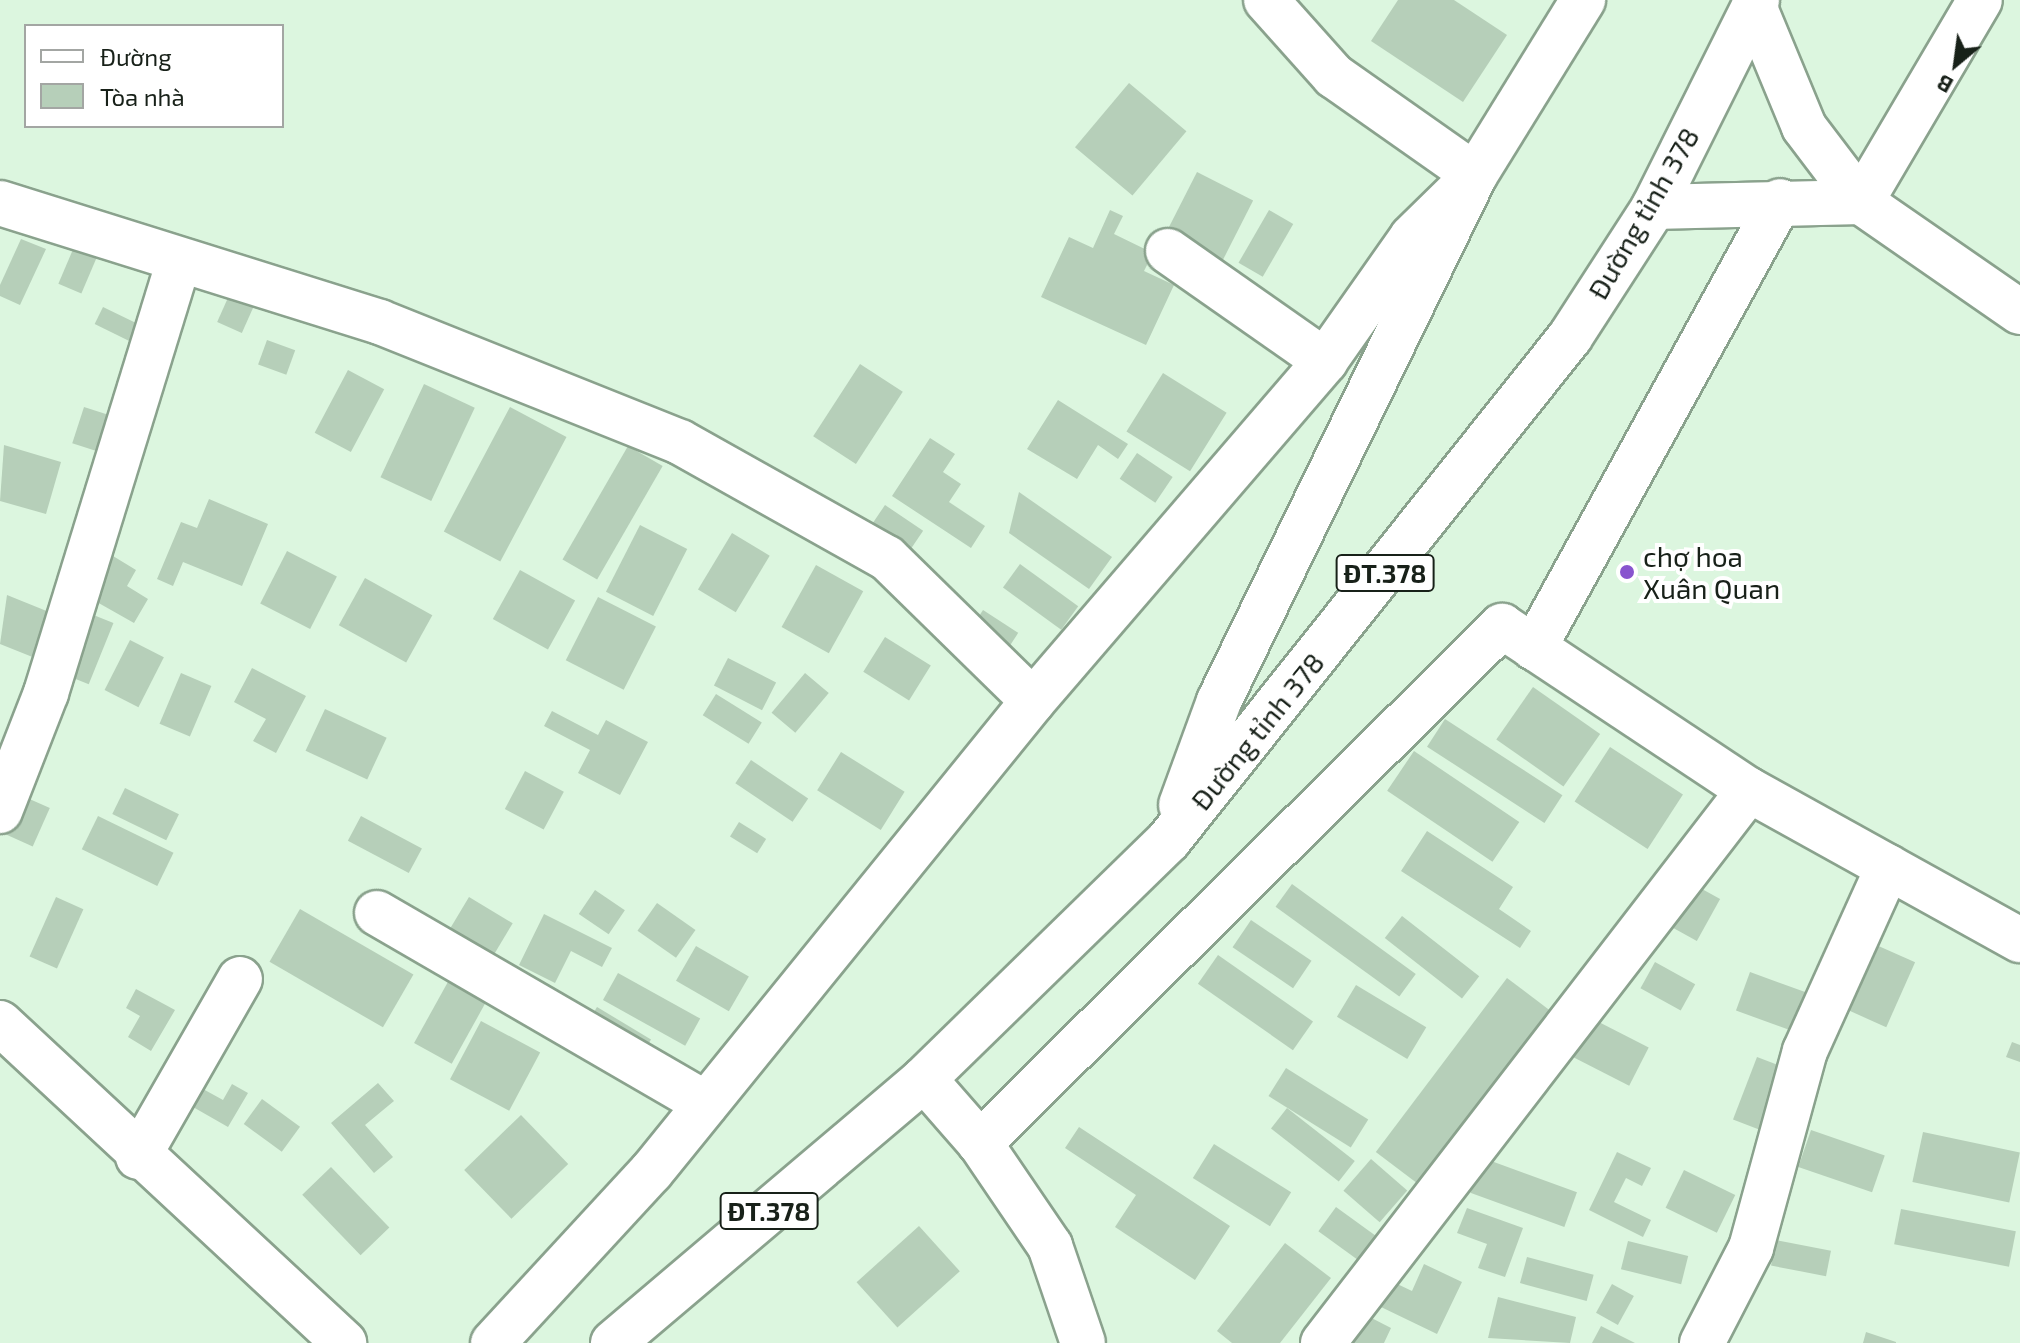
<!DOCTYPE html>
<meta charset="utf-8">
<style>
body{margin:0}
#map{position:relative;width:2020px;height:1343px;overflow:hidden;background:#dcf6df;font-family:"Exo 2",sans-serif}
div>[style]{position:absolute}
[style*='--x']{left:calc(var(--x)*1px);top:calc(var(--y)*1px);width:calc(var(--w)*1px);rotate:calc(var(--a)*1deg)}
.building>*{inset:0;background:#b6cfb9;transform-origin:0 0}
.roads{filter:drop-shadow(2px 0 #8aa28d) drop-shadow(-2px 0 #8aa28d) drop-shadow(0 2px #8aa28d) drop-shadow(0 -2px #8aa28d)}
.minor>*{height:44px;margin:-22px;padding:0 22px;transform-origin:22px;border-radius:22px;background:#fff}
.major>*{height:44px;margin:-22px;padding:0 22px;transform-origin:22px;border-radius:22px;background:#fff}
.dots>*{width:22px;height:22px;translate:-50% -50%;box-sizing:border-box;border:4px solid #fff;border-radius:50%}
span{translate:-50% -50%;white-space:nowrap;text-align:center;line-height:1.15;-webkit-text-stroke:8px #fff;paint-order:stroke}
.shield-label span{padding:2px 6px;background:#fff;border:2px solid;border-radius:6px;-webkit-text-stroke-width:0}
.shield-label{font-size:26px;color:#182119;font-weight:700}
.street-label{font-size:28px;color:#182119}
.poi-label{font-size:28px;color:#182119}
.left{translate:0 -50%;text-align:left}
.legend{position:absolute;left:24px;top:24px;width:260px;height:104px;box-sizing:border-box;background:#fff;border:2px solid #a3a6a3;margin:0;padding:10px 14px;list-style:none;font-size:24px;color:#182119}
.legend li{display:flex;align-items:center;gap:16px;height:40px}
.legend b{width:40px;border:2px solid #a3a6a3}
.north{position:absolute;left:1916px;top:24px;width:80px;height:80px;-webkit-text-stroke:6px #fff;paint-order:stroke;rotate:209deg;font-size:22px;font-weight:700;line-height:32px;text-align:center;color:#182119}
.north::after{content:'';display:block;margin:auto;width:28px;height:36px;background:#182119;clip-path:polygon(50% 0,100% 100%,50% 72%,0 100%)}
</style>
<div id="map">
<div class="building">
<div style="clip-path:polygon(1398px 0,1454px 0,1507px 35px,1463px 102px,1371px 41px)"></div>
<div style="left:1129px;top:83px;width:75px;height:84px;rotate:40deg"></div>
<div style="left:1197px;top:172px;width:63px;height:67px;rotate:27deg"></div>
<div style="clip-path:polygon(1110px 210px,1123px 216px,1114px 234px,1153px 253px,1144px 271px,1174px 285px,1146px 345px,1041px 297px,1069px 237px,1093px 248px)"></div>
<div style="left:1269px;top:210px;width:28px;height:61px;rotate:30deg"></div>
<div style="clip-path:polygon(21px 239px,46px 249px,20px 305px,0 296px,0 285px)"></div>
<div style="left:74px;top:247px;width:25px;height:40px;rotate:23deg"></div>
<div style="left:231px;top:291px;width:27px;height:34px;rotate:24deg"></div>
<div style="left:103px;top:307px;width:43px;height:19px;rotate:26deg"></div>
<div style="left:267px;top:340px;width:30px;height:26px;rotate:20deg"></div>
<div style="left:860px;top:364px;width:51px;height:86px;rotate:33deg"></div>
<div style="left:348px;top:370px;width:41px;height:71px;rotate:28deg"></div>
<div style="left:1163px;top:373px;width:75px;height:69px;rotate:32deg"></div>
<div style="left:424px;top:384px;width:56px;height:103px;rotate:25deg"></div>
<div style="clip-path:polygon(1058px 400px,1128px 444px,1118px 459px,1098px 445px,1077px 479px,1027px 449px)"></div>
<div style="left:84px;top:407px;width:36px;height:38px;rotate:18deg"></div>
<div style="left:510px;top:407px;width:64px;height:141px;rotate:28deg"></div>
<div style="clip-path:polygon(930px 438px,955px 454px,943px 472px,961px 484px,949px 502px,985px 526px,971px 548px,892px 496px)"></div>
<div style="clip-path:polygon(4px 445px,61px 462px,46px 514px,0 501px)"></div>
<div style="left:628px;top:446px;width:40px;height:131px;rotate:30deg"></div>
<div style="left:1137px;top:453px;width:43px;height:31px;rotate:34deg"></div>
<div style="clip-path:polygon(1019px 492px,1112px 557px,1089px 589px,1009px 533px)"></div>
<div style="clip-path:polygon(209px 499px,268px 524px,242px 586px,183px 562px,173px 586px,157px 579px,181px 522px,197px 528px)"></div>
<div style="left:885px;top:505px;width:46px;height:30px;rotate:34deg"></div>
<div style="left:640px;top:525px;width:53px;height:75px;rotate:27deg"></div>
<div style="left:732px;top:533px;width:44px;height:66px;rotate:31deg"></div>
<div style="left:287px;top:551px;width:56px;height:59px;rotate:27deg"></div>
<div style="clip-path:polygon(113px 556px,136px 570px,127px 586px,148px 599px,134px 623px,88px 597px)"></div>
<div style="left:1020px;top:564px;width:72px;height:29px;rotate:36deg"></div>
<div style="left:816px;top:565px;width:54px;height:71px;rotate:29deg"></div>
<div style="left:520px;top:570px;width:63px;height:56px;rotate:29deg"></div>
<div style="left:365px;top:578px;width:77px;height:54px;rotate:29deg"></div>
<div style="clip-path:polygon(7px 595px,54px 614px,35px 658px,0 644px)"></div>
<div style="left:598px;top:597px;width:65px;height:71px;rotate:27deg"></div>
<div style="left:81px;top:610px;width:35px;height:66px;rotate:22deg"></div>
<div style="left:983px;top:610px;width:42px;height:22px;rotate:33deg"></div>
<div style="left:885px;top:637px;width:54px;height:41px;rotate:32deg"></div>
<div style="left:130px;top:640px;width:38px;height:56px;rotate:27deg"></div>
<div style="left:728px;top:658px;width:54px;height:31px;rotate:27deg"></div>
<div style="clip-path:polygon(252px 668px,306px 696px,276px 753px,253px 741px,266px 719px,234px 702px)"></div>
<div style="left:181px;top:673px;width:33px;height:55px;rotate:23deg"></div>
<div style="left:805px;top:673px;width:31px;height:52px;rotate:40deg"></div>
<div style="left:1533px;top:687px;width:82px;height:64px;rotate:35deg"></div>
<div style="left:716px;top:694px;width:54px;height:25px;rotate:32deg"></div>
<div style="left:325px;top:709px;width:68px;height:46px;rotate:25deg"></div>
<div style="clip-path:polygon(552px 711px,598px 735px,606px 720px,648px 742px,620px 795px,578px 773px,590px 750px,544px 726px)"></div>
<div style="left:1445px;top:719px;width:140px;height:33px;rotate:33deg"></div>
<div style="left:1610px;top:747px;width:87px;height:65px;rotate:33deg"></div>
<div style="left:1414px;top:751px;width:127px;height:48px;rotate:34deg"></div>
<div style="left:841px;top:752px;width:75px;height:45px;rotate:32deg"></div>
<div style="left:751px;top:760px;width:69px;height:28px;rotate:34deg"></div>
<div style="left:525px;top:771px;width:44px;height:43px;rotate:28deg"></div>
<div style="left:125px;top:788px;width:60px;height:29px;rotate:26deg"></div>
<div style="left:16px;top:793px;width:37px;height:42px;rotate:24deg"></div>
<div style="left:98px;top:816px;width:84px;height:37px;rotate:26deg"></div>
<div style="left:361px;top:816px;width:69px;height:28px;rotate:28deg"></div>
<div style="left:739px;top:822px;width:32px;height:17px;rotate:32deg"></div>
<div style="clip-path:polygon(1427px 831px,1513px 887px,1499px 909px,1531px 931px,1520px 948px,1401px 871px)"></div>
<div style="left:1292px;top:884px;width:153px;height:28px;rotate:36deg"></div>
<div style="left:1693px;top:884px;width:31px;height:48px;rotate:29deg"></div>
<div style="left:595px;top:890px;width:36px;height:29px;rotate:34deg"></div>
<div style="left:56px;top:897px;width:30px;height:65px;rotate:24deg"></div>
<div style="left:469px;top:897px;width:51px;height:48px;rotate:31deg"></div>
<div style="left:657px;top:903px;width:47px;height:34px;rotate:35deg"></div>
<div style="left:300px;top:909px;width:131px;height:61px;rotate:30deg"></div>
<div style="clip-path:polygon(544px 914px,612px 948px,602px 967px,571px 951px,555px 983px,519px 965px)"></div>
<div style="left:1402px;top:916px;width:98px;height:28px;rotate:38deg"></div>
<div style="left:1251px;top:920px;width:73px;height:33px;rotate:34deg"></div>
<div style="left:1874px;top:944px;width:45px;height:71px;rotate:24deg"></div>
<div style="left:696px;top:946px;width:61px;height:40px;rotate:30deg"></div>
<div style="left:1218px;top:955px;width:116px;height:35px;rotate:35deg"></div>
<div style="left:1655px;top:962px;width:46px;height:30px;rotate:29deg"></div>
<div style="left:1750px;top:972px;width:66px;height:41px;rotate:20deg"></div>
<div style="left:618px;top:973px;width:94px;height:31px;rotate:29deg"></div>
<div style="left:1507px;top:978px;width:53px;height:218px;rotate:37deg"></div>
<div style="left:449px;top:980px;width:43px;height:72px;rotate:29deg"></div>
<div style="left:1356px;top:985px;width:82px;height:37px;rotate:31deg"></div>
<div style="clip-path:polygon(136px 989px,175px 1010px,151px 1051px,128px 1037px,140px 1016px,126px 1008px)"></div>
<div style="left:597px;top:1007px;width:63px;height:15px;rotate:31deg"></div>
<div style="left:1589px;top:1017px;width:67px;height:43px;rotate:27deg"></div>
<div style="left:481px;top:1021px;width:67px;height:66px;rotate:28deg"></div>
<div style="clip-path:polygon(2012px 1042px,2020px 1045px,2020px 1062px,2006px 1057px)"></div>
<div style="left:1757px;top:1057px;width:30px;height:67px;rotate:21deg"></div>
<div style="left:1286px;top:1068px;width:97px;height:33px;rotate:32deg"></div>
<div style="clip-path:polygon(378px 1083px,394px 1101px,365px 1125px,393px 1157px,374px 1173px,331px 1123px)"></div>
<div style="clip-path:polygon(232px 1084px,248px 1093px,228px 1127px,193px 1107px,203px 1089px,223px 1100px)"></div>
<div style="left:262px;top:1099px;width:47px;height:31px;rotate:36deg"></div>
<div style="left:1287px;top:1108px;width:86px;height:26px;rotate:38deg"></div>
<div style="left:521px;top:1115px;width:68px;height:79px;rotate:46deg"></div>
<div style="clip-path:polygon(1079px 1127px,1230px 1226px,1195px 1280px,1115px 1227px,1136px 1195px,1065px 1148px)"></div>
<div style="left:1811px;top:1130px;width:78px;height:39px;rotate:19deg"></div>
<div style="left:1923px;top:1132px;width:99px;height:51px;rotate:12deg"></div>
<div style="left:1214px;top:1144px;width:91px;height:40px;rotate:32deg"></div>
<div style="clip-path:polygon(1617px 1152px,1651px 1168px,1642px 1186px,1626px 1178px,1614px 1202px,1651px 1220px,1643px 1237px,1589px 1210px)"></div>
<div style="left:1483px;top:1158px;width:100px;height:37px;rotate:20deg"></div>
<div style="left:1371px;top:1159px;width:48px;height:42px;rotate:41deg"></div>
<div style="left:331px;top:1167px;width:84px;height:40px;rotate:46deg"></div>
<div style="left:1684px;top:1170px;width:57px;height:42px;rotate:26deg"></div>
<div style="left:1336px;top:1207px;width:49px;height:30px;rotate:36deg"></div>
<div style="clip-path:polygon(1467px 1208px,1523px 1228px,1505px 1277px,1478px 1268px,1487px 1244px,1457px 1233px)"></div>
<div style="left:1901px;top:1209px;width:117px;height:36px;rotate:11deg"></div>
<div style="left:919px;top:1226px;width:61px;height:84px;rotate:48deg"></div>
<div style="left:1776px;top:1240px;width:56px;height:26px;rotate:11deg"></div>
<div style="left:1628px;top:1241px;width:62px;height:29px;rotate:14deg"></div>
<div style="clip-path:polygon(1285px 1243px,1331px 1278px,1280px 1343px,1232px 1343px,1217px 1331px)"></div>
<div style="left:1527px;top:1257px;width:69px;height:27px;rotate:15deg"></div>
<div style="clip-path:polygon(1424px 1264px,1462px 1282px,1437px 1334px,1381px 1307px,1393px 1282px,1412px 1291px)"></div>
<div style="left:1612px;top:1284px;width:25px;height:33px;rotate:29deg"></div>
<div style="clip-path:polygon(1498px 1297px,1576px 1317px,1570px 1343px,1488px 1338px)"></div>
<div style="clip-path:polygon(1354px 1309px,1391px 1328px,1384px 1343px,1337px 1343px)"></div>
<div style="clip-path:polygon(1601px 1326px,1635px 1343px,1592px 1343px)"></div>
<div style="clip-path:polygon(1866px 1332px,1896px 1342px,1896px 1343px,1863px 1343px)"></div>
</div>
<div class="roads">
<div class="minor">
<div style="--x:1266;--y:0;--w:102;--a:48.2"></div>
<div style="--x:1334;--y:76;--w:172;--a:35.1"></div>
<div style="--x:1754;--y:6;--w:131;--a:67.5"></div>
<div style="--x:1804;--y:127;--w:94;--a:52.8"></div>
<div style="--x:1861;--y:202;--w:193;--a:34.7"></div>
<div style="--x:1861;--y:202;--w:234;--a:-59.5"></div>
<div style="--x:0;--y:203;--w:398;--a:17.4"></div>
<div style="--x:380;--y:322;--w:323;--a:21.8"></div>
<div style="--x:680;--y:442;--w:237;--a:29.3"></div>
<div style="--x:887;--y:558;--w:204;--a:44.4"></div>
<div style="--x:1654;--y:207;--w:207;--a:-1.4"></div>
<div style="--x:1168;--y:251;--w:192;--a:35"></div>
<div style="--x:1534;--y:648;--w:510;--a:-61.17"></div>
<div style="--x:0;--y:811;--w:127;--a:-68.7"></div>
<div style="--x:46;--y:693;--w:453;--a:-72.9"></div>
<div style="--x:377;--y:913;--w:380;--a:30.1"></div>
<div style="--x:0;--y:1023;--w:470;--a:42.9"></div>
<div style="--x:924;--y:1079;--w:85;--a:48.8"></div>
<div style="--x:980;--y:1143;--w:125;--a:55.8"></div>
<div style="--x:1050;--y:1246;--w:102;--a:71.2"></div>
<div style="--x:980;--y:1143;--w:735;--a:-44.72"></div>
<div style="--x:1502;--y:626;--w:296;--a:33.6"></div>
<div style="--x:1749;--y:790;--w:310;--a:29"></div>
<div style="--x:138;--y:1157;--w:205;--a:-60.2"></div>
<div style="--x:493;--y:1343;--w:233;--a:-47.3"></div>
<div style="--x:651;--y:1172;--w:606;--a:-50.96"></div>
<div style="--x:1033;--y:701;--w:448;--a:-49.3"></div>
<div style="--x:1325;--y:361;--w:151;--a:-54.9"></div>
<div style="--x:1412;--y:237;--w:88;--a:-44.5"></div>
<div style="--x:1475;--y:175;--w:206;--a:-58.3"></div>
<div style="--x:1323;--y:1343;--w:698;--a:-52.39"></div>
<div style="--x:1702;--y:1343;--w:107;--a:-62.7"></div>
<div style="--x:1751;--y:1248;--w:204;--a:-74.7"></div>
<div style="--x:1805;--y:1051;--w:202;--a:-65.7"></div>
</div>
<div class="major">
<div style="--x:1181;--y:805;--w:111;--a:-69.9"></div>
<div style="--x:1219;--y:701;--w:585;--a:-64.05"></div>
<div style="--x:613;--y:1343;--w:408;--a:-40.3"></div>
<div style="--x:924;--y:1079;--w:341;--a:-44.3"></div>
<div style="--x:1168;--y:841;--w:645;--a:-51.42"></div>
<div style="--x:1570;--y:337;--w:155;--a:-57.1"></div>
<div style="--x:1654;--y:207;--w:231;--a:-63.5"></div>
</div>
</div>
<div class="dots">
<div style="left:1627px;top:572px;background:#8855ce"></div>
</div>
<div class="shield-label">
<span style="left:1385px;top:573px">ĐT.378</span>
<span style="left:769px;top:1211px">ĐT.378</span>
</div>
<div class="street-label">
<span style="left:1643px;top:213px;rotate:-60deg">Đường tỉnh 378</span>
<span style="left:1257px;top:731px;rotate:-51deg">Đường tỉnh 378</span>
</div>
<div class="poi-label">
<span class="left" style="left:1643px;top:572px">chợ hoa<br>Xuân Quan</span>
</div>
<ul class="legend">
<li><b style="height:10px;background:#fff"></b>Đường</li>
<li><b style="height:22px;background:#b6cfb9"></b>Tòa nhà</li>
</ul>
<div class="north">B</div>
</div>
